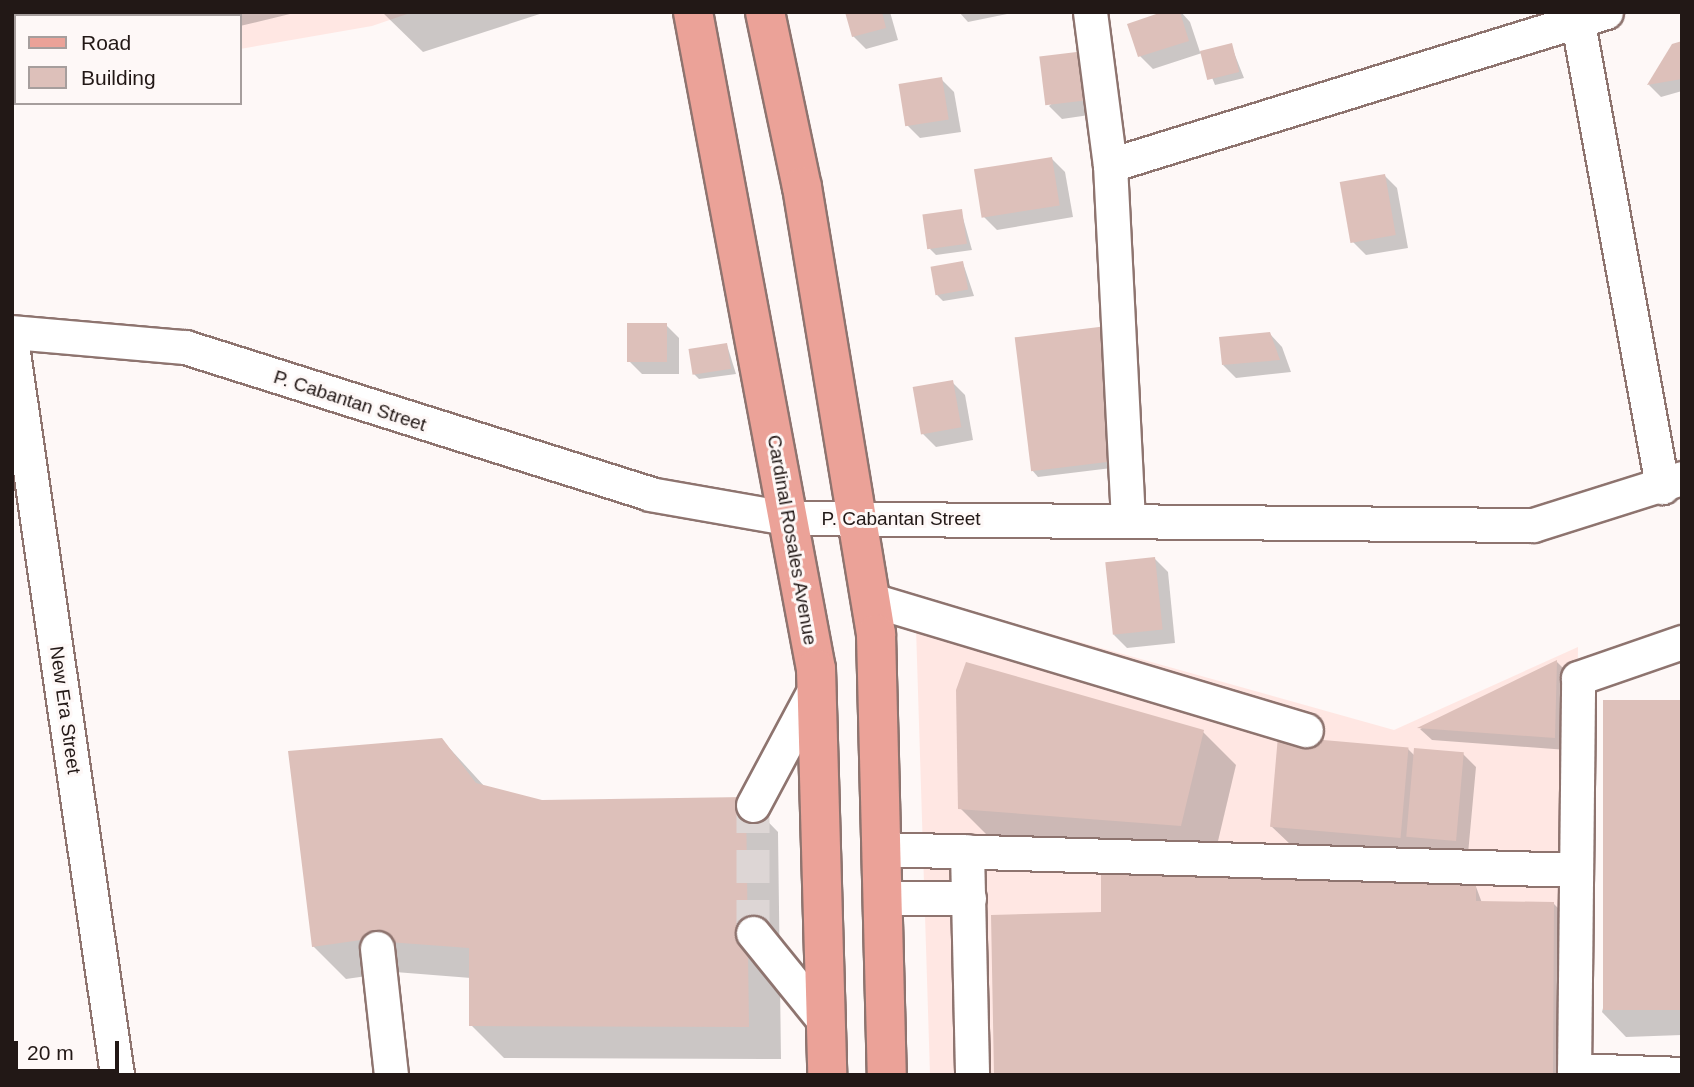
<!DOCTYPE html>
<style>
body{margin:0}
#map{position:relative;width:1694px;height:1087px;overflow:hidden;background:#fef8f7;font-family:Arial,sans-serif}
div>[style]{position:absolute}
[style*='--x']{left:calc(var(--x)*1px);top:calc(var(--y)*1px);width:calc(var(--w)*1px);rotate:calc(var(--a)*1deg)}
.built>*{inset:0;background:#ffe7e3}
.shadow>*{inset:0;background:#0003}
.building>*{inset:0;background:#ddc0ba;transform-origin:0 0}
.minor-tunnel>*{height:33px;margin-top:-16.5px;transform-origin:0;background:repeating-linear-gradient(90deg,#ddd6d5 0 33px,transparent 0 50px)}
.roads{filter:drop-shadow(2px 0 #8e746f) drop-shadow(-2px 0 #8e746f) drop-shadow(0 2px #8e746f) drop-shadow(0 -2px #8e746f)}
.minor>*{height:33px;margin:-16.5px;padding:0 16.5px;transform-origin:16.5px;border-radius:16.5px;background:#fff}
.major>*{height:38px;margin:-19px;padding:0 19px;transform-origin:19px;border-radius:19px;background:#eba298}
span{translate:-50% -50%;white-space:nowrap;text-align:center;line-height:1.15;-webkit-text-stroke:6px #fef8f7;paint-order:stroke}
.street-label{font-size:19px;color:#221816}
.frame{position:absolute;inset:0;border:14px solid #221816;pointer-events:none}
.legend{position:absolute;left:14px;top:14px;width:228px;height:91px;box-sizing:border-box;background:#fef8f7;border:2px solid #a69e9d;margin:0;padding:9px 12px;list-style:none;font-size:21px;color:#221816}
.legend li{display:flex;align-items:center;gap:14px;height:35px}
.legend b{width:35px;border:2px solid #a69e9d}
.scale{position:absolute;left:14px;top:1041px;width:105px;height:32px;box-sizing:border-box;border:4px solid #221816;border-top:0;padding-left:9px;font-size:21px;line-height:24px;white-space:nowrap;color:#221816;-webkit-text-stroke:5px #fef8f7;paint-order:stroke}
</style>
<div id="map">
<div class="built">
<div style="clip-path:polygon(12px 12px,413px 12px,372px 26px,240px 49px,240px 16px,16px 16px,12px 88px)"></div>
<div style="clip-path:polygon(915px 596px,1394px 730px,1578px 647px,1574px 1075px,930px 1075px)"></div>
</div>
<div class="shadow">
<div style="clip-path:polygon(12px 12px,290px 12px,290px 14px,240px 26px,240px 16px,16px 16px,12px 89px)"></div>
<div style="clip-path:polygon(382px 12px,546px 12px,423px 52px)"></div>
<div style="clip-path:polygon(847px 12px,890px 12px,898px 40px,866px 49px,853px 36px)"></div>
<div style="clip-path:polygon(959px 12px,1012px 12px,1012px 13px,968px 22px)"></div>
<div style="clip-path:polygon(1167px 12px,1181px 12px,1190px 22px,1200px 52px,1231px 45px,1244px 78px,1215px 85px,1202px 53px,1153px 69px,1140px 56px)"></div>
<div style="clip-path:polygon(1682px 45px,1682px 91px,1661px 97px,1649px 85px,1673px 46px)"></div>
<div style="clip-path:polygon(1097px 66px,1103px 113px,1062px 119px,1049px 106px)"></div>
<div style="clip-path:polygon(941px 79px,954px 92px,961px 132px,920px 138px,907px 125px)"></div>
<div style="clip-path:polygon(1052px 159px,1065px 172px,1073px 217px,997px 230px,984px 217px)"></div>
<div style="clip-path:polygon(1384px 175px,1397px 188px,1408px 248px,1366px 255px,1353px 242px)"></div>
<div style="clip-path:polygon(961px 211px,972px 250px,936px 255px,930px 249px)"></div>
<div style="clip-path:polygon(963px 263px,974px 296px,943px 301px,937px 295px)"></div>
<div style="clip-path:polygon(666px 325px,679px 338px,679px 374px,642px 374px,629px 361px)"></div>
<div style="clip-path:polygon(1269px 333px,1282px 347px,1291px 372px,1236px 378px,1223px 365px)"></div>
<div style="clip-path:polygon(1017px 339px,1128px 466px,1038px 477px,1032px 470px)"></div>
<div style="clip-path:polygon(727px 345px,736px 374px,699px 379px,693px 373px)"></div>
<div style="clip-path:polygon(952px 382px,965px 395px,973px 440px,936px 447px,923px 434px)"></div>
<div style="clip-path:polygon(1155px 559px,1168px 572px,1175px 643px,1127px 648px,1114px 635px)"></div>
<div style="clip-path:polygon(1557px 662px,1570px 675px,1567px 750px,1432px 740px,1420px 729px)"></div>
<div style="clip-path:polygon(1682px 702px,1682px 1035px,1626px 1037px,1602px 1012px)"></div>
<div style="clip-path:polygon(1203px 732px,1236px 765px,1214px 858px,993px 841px,960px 808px)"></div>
<div style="clip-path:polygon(442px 740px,485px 787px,542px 802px,745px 798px,778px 832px,781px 1059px,504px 1058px,471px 1025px,471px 978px,395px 972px,346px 979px,313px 946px)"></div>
<div style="clip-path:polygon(1408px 749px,1415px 756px,1463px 754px,1476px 767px,1468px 854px,1291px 845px,1271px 826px)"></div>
<div style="clip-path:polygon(1475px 884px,1482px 903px,1554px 904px,1560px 910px,1558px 1075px,996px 1075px,1103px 914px)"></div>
</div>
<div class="building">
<div style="clip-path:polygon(12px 12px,84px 12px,84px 13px,16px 16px,12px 32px)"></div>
<div style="clip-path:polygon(845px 12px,882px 12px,886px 28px,852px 37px)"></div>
<div style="clip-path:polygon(1162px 12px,1180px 12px,1189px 41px,1138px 57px,1127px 24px)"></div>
<div style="clip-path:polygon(1682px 41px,1682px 79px,1647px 85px,1672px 44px)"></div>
<div style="left:1232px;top:43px;width:30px;height:33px;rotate:76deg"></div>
<div style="left:1085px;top:51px;width:49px;height:46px;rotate:83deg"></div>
<div style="left:942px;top:77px;width:43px;height:44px;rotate:81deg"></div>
<div style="left:1052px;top:157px;width:49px;height:79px;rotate:81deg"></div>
<div style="left:1385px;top:174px;width:62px;height:46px;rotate:80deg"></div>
<div style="left:962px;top:209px;width:35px;height:40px;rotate:82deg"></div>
<div style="left:963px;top:261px;width:29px;height:33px;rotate:80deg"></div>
<div style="left:667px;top:323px;width:39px;height:40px;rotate:90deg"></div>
<div style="left:1107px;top:326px;width:135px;height:93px;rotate:83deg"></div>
<div style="clip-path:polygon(1270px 332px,1280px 360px,1222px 365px,1219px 337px)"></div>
<div style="left:727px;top:343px;width:26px;height:39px;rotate:81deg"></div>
<div style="left:953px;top:380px;width:48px;height:41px;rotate:80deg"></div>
<div style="left:1155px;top:557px;width:73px;height:50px;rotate:84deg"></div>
<div style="clip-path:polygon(1557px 660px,1555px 738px,1417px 728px)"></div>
<div style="clip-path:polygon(966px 662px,1204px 730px,1181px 826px,958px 809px,956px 690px)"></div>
<div style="left:1682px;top:700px;width:310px;height:79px;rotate:90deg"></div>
<div style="left:1278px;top:736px;width:131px;height:91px;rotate:5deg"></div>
<div style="clip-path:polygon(442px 738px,476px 783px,542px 800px,746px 797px,749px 1027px,469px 1026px,469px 948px,361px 940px,312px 947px,288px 751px)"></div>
<div style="left:1414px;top:748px;width:50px;height:89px;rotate:5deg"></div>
<div style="clip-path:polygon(1101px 871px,1476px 883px,1476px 901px,1554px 902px,1553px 1075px,994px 1075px,991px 915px,1101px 912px)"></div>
</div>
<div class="minor-tunnel">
<div style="--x:753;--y:933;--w:128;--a:-90"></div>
</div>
<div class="roads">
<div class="minor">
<div style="--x:1090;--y:12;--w:154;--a:82.6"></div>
<div style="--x:1110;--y:165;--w:355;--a:87.1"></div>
<div style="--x:1576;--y:12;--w:483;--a:79.7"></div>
<div style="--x:137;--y:16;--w:16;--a:-14"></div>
<div style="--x:12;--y:44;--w:4;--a:0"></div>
<div style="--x:1110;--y:165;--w:519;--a:-17.14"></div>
<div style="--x:12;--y:332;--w:174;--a:5"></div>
<div style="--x:185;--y:347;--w:488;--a:17.5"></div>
<div style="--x:650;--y:494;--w:138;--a:10"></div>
<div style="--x:786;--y:518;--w:747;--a:0.54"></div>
<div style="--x:1533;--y:525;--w:156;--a:-17.5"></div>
<div style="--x:12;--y:345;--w:738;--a:81.81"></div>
<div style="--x:872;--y:600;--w:453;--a:16.7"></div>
<div style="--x:753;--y:805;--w:134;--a:-61.9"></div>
<div style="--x:882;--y:849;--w:694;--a:1.73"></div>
<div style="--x:967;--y:851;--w:224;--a:88.7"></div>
<div style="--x:882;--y:898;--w:87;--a:0"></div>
<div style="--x:753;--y:933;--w:116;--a:51"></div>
<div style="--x:377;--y:948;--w:128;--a:83.7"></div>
<div style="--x:1574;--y:1070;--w:108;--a:2.1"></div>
<div style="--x:1574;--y:1075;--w:397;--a:-89.4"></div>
<div style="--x:1578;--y:678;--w:110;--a:-19.1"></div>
</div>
<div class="major">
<div style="--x:693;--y:12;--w:668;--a:79.4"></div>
<div style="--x:816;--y:669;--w:406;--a:88.4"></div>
<div style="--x:765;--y:12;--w:179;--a:78.1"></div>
<div style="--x:802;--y:187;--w:453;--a:80.6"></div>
<div style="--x:876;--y:634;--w:441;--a:88.6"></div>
</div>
</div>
<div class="street-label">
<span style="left:350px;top:401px;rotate:18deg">P. Cabantan Street</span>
<span style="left:901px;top:519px">P. Cabantan Street</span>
<span style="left:792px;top:540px;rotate:80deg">Cardinal Rosales Avenue</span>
<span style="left:65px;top:710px;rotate:82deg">New Era Street</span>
</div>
<div class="frame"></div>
<ul class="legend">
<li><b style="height:9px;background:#eba298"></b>Road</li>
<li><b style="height:19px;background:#ddc0ba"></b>Building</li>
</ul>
<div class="scale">20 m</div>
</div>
